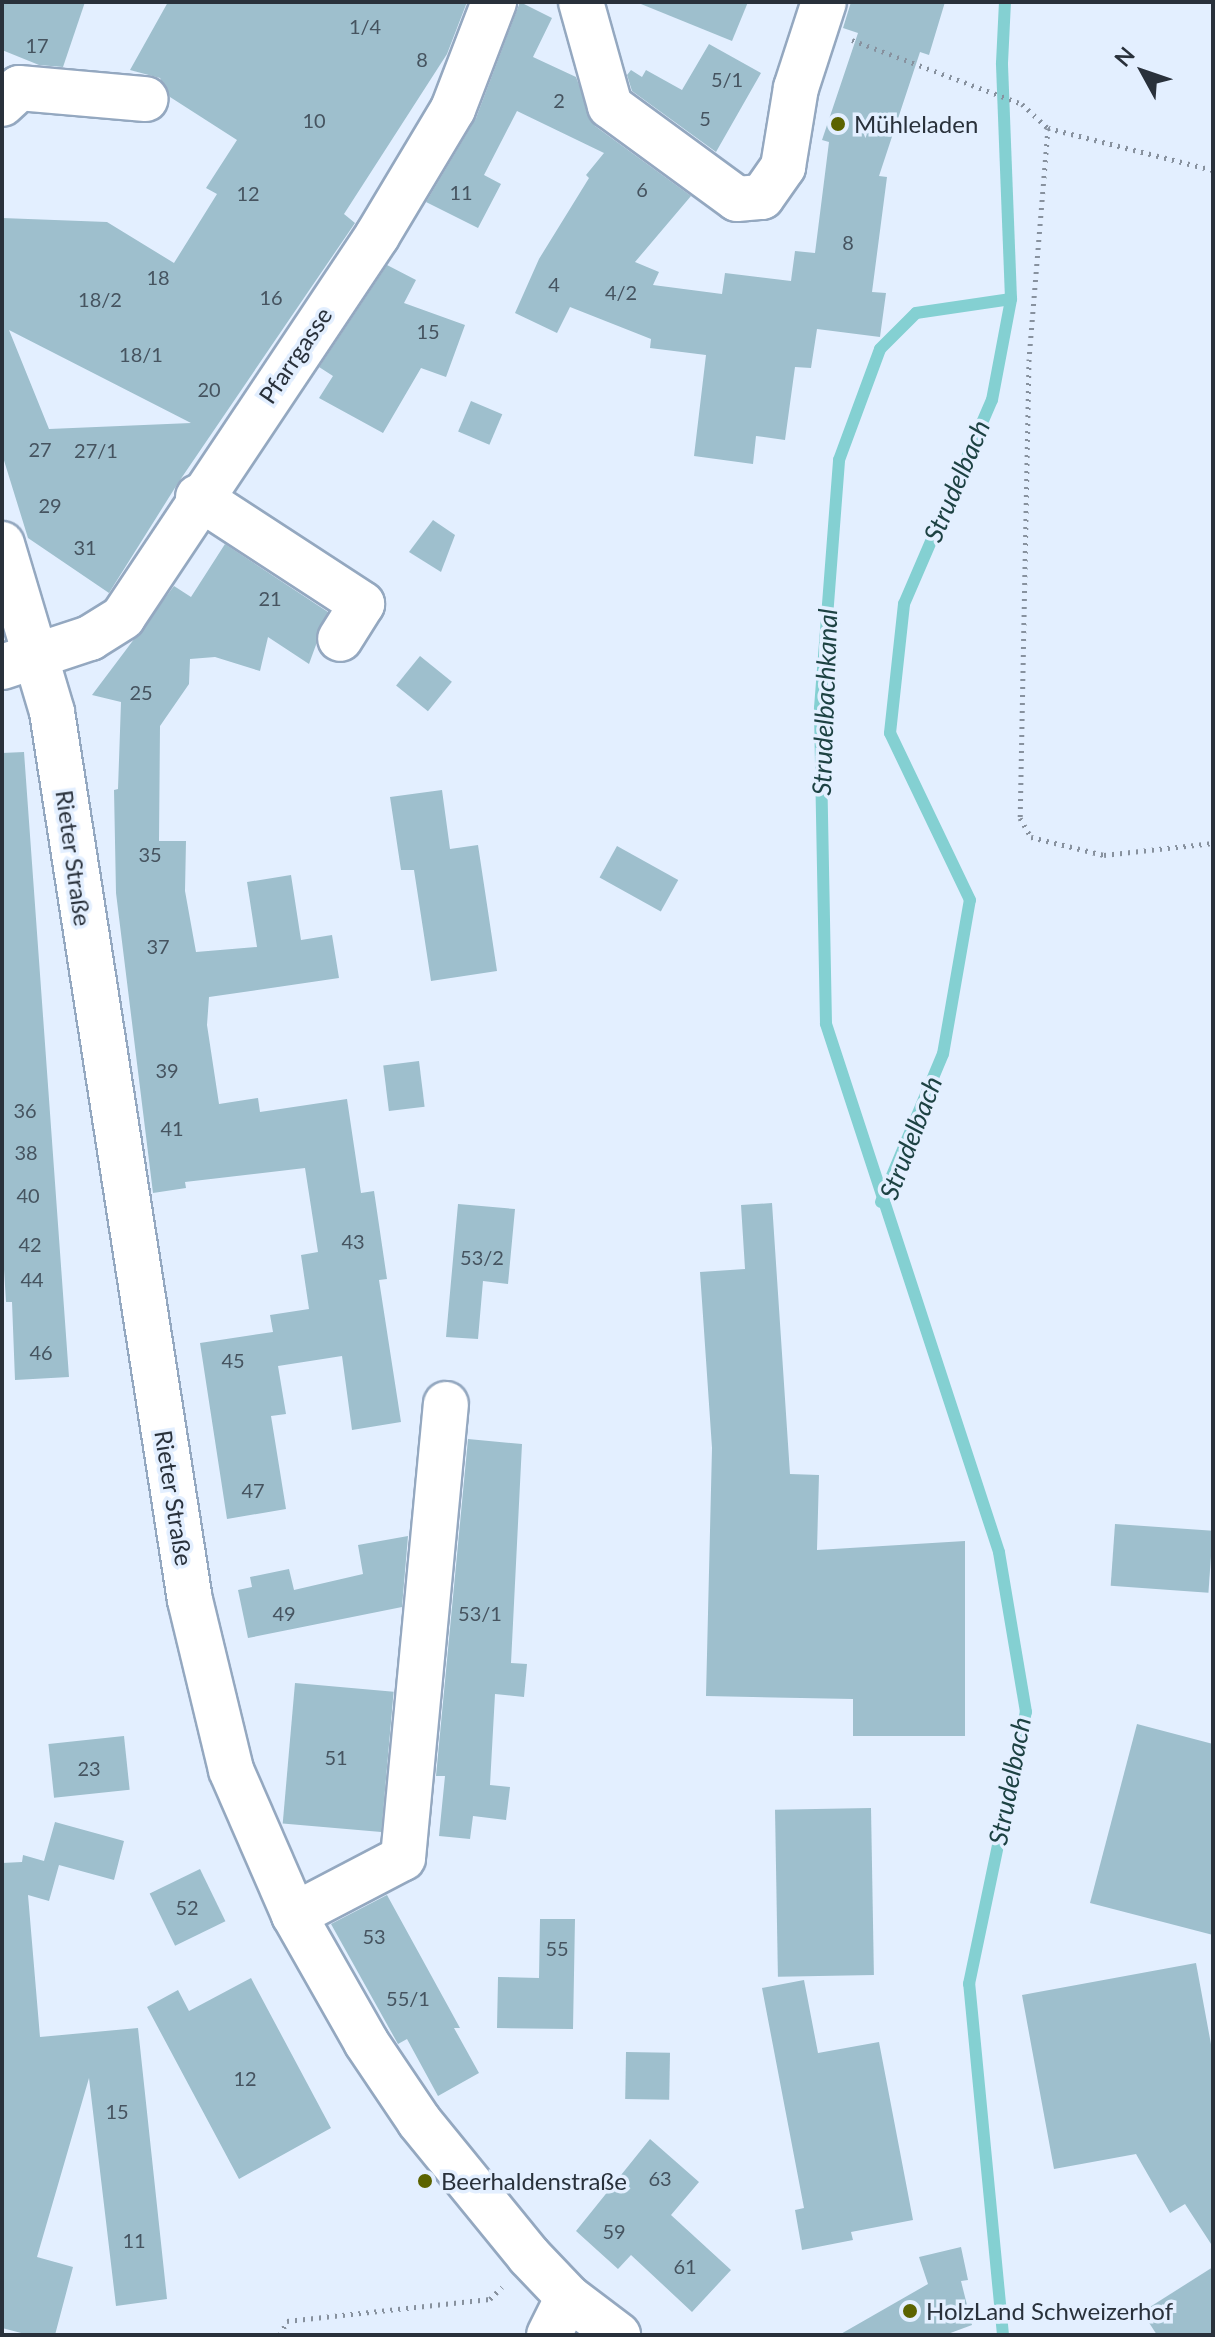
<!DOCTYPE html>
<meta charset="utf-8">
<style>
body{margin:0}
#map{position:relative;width:1215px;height:2337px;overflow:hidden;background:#e3efff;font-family:Lato,sans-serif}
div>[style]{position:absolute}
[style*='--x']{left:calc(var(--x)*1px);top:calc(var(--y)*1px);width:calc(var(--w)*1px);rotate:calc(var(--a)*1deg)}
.stream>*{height:12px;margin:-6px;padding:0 6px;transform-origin:6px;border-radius:6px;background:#84d0d2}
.building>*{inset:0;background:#9ebfcd;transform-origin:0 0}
.path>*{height:5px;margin-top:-2.5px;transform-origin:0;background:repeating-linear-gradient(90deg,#87919e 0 2px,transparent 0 8px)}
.roads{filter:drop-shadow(2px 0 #94a8c0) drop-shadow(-2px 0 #94a8c0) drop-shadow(0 2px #94a8c0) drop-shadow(0 -2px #94a8c0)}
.minor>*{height:44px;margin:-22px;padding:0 22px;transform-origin:22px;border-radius:22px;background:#fff}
.dots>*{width:22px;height:22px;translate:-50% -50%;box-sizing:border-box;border:4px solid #e3efff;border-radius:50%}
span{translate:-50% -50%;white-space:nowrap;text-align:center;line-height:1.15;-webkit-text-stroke:7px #e3efff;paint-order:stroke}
.number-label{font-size:20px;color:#465460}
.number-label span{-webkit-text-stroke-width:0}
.poi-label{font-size:24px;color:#29313b}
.left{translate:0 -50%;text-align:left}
.street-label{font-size:24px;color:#29313b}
.water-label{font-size:26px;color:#1d4243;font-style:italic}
.frame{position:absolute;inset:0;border:4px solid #29313b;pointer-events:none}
.north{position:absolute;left:1103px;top:32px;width:80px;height:80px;-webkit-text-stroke:6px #e3efff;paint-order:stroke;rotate:310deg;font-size:22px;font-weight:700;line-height:32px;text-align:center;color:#29313b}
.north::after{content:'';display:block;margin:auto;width:28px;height:36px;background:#29313b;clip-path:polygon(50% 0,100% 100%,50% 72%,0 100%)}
</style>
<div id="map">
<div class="stream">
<div style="--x:881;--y:1202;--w:160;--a:-67.3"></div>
<div style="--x:943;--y:1054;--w:156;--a:-80.1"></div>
<div style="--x:970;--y:900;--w:185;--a:-115.6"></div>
<div style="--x:890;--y:733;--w:130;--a:-83.8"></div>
<div style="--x:904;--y:604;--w:222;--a:-66.7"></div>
<div style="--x:992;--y:400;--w:103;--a:-79.3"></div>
<div style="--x:1011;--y:299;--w:236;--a:-92.2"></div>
<div style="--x:1002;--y:63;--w:61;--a:-87.2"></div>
<div style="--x:1003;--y:2335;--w:353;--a:-95.5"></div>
<div style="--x:969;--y:1984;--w:278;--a:-78.2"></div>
<div style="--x:1026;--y:1712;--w:162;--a:-99.6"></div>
<div style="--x:999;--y:1552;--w:556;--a:-108.14"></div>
<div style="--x:826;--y:1024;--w:316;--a:-91.1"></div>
<div style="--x:820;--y:708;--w:249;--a:-85.6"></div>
<div style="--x:839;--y:460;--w:118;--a:-69.7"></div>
<div style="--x:880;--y:349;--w:51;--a:-45"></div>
<div style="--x:916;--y:313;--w:96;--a:-8.4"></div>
</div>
<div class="building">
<div style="clip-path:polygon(2px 2px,85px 2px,63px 67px,39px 65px,2px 50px)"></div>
<div style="clip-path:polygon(evenodd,168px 2px,467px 2px,447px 54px,344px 214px,355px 223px,178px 483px,109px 593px,28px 538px,2px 454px,2px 218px,107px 222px,174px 263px,217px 194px,206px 188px,237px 140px,170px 97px,160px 78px,130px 70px,168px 2px,9px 330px,191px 423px,49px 429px,9px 330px)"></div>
<div style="clip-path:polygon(520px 2px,552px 18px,533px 57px,576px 77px,595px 126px,691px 196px,635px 262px,659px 272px,653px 285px,722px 294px,725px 273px,791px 281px,795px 251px,815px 253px,829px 142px,822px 140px,858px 33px,843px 28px,851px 2px,945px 2px,929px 55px,920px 52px,879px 176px,887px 177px,872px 292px,886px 293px,880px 337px,817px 329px,811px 368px,795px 367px,785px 440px,756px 436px,753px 464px,694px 456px,706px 355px,650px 348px,651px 339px,570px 307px,557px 333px,515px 313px,539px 259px,589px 178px,586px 175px,604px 153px,517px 111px,484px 175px,501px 184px,478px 228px,426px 202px,476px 118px)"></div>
<div style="clip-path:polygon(636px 2px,748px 2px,732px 41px)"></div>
<div style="clip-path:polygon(709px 44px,761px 73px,716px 152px,632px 91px,627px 75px,631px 70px,642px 77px,646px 70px,682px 90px)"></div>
<div style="clip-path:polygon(387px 265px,416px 280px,404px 303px,465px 325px,446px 377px,421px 368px,383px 433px,319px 398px,333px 376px,319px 367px)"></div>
<div style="left:471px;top:401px;width:34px;height:33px;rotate:23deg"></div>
<div style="clip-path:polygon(433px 520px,455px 535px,441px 572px,409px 552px)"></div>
<div style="clip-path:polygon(225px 544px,328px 612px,309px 664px,268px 637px,260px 671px,215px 657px,190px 659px,189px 684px,160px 726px,159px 841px,186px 841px,185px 891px,196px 952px,257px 947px,247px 882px,291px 875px,301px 940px,332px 935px,339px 978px,209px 997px,207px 1025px,219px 1104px,258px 1098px,260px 1112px,347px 1099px,361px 1193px,374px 1191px,387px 1279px,379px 1280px,401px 1422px,352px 1430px,342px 1356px,278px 1366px,286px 1414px,271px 1416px,286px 1509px,227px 1519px,200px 1343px,273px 1332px,270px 1315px,309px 1309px,301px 1255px,318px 1252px,305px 1168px,185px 1182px,186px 1188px,153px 1193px,116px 893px,114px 790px,118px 789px,121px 702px,92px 695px,174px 586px,191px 597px)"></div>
<div style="left:420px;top:656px;width:41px;height:38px;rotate:39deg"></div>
<div style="clip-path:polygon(24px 752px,69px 1377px,15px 1380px,12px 1302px,6px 1302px,2px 1236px,2px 753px)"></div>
<div style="clip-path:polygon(442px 790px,450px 849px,478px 845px,497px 971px,431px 981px,414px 870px,401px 870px,390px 797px)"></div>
<div style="left:617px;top:846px;width:70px;height:36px;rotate:29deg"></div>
<div style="left:419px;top:1061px;width:46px;height:36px;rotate:83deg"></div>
<div style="clip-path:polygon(772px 1203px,790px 1474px,819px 1475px,817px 1550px,965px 1541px,965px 1736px,853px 1736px,853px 1699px,706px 1696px,712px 1448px,700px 1272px,745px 1269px,741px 1205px)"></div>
<div style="clip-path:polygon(458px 1204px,515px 1209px,508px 1284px,483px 1281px,478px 1339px,446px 1337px)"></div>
<div style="clip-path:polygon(468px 1439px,522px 1444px,511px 1663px,527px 1664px,524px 1697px,495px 1694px,490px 1785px,510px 1787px,506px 1820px,473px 1816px,470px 1839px,439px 1836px,445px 1776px,436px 1776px)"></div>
<div style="left:1115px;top:1524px;width:98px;height:62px;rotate:4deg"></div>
<div style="clip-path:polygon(408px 1536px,402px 1607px,248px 1638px,238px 1590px,252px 1587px,250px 1577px,289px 1569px,294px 1590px,363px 1574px,358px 1545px)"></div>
<div style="left:295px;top:1683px;width:99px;height:141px;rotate:5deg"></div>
<div style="clip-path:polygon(1137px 1724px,1213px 1744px,1213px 1935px,1090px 1903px)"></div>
<div style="left:124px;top:1736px;width:54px;height:76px;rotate:84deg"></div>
<div style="left:871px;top:1808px;width:167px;height:96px;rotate:89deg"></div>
<div style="clip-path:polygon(55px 1822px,124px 1841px,114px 1880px,59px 1865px,49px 1901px,28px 1895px,40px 2037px,138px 2028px,167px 2299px,116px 2306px,89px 2078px,37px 2257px,73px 2267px,55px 2335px,29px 2335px,2px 2328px,2px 1863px,22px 1862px,23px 1855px,44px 1861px)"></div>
<div style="left:200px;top:1869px;width:58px;height:56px;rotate:64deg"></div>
<div style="clip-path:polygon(387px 1895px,460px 2028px,454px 2028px,479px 2073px,438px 2096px,407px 2039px,398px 2044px,331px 1924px)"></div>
<div style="clip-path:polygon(540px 1919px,575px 1919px,573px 2029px,497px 2028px,498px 1977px,539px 1978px)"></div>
<div style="clip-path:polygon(1196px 1963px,1213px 2055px,1213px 2247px,1185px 2204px,1170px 2213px,1136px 2154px,1054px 2169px,1022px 1995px)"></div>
<div style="clip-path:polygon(251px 1978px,331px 2128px,239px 2179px,147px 2007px,178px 1990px,189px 2011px)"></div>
<div style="clip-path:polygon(804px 1980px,818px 2053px,879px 2042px,913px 2220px,851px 2232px,853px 2240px,802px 2250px,795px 2210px,804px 2208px,762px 1988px)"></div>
<div style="left:626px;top:2052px;width:44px;height:47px;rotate:1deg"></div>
<div style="clip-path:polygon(650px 2139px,699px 2182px,671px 2215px,731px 2270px,692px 2312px,631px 2255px,618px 2269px,576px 2231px)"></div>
<div style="clip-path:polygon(961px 2247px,968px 2280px,961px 2281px,972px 2325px,945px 2335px,839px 2335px,928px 2284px,919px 2257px)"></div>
<div style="clip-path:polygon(1213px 2267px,1213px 2335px,1157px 2335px,1142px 2312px)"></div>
</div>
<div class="path">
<div style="--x:852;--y:40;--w:182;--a:20.6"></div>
<div style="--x:1022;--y:104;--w:35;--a:43"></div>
<div style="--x:1048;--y:128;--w:170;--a:14.3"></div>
<div style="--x:1048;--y:128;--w:232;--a:94.7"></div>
<div style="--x:1029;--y:359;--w:459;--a:91.1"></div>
<div style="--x:1020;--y:818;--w:22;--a:60"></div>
<div style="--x:1031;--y:837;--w:75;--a:13.9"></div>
<div style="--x:1104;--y:855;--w:110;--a:-6.3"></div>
<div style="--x:280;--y:2335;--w:16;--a:-63"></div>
<div style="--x:287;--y:2321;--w:204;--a:-6.2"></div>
<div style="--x:490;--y:2299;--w:17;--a:-45"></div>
</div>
<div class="roads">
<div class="minor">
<div style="--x:581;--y:2;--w:108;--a:74.4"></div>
<div style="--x:610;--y:106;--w:157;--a:36.2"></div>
<div style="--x:737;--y:199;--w:25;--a:-5"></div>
<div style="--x:762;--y:197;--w:37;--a:-55"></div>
<div style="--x:783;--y:167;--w:80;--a:-80.7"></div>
<div style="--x:796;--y:88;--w:90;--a:-72"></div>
<div style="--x:2;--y:104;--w:23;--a:-43"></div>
<div style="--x:19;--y:88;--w:127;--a:5"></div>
<div style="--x:198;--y:497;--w:196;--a:33.1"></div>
<div style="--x:362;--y:604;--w:41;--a:122.2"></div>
<div style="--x:2;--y:544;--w:175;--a:73.4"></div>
<div style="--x:52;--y:712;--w:899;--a:81.17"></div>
<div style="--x:190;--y:1600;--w:175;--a:76.4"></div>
<div style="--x:231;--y:1770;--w:158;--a:66.5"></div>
<div style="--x:294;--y:1915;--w:146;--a:60.4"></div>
<div style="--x:366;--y:2042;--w:95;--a:56.1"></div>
<div style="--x:419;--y:2121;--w:174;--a:50.8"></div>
<div style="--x:529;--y:2256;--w:57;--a:46.4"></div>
<div style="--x:568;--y:2297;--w:63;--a:37.2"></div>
<div style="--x:2;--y:667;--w:93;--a:-18.2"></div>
<div style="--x:90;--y:638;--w:39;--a:-32"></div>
<div style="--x:123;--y:617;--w:458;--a:-56.3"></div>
<div style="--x:377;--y:236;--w:148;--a:-59.1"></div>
<div style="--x:453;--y:109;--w:115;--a:-69"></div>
<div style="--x:294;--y:1915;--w:123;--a:-27.6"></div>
<div style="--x:403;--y:1858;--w:456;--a:-84.6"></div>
<div style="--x:549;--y:2335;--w:42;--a:-63.4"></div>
</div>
</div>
<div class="dots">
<div style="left:838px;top:124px;background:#5b6300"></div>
<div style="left:425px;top:2181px;background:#5b6300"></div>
<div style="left:910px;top:2311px;background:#5b6300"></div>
</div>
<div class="number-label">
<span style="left:365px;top:26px">1/4</span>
<span style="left:37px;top:45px">17</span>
<span style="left:422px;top:59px">8</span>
<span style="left:727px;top:79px">5/1</span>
<span style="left:559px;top:100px">2</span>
<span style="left:705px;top:118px">5</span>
<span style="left:314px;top:120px">10</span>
<span style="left:642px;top:189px">6</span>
<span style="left:461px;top:192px">11</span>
<span style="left:248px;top:193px">12</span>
<span style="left:848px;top:242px">8</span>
<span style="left:158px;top:277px">18</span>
<span style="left:554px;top:284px">4</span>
<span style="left:621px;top:292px">4/2</span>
<span style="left:271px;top:297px">16</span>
<span style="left:100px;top:299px">18/2</span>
<span style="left:428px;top:331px">15</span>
<span style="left:141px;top:354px">18/1</span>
<span style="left:209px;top:389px">20</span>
<span style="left:40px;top:449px">27</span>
<span style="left:96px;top:450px">27/1</span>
<span style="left:50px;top:505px">29</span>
<span style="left:85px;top:547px">31</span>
<span style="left:270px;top:598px">21</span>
<span style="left:141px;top:692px">25</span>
<span style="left:150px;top:854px">35</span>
<span style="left:158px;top:946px">37</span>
<span style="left:167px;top:1070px">39</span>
<span style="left:25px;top:1110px">36</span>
<span style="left:172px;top:1128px">41</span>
<span style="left:26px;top:1152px">38</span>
<span style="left:28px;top:1195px">40</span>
<span style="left:353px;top:1241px">43</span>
<span style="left:30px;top:1244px">42</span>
<span style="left:482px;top:1257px">53/2</span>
<span style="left:32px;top:1279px">44</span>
<span style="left:41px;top:1352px">46</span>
<span style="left:233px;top:1360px">45</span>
<span style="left:253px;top:1490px">47</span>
<span style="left:284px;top:1613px">49</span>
<span style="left:480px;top:1613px">53/1</span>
<span style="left:336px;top:1757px">51</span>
<span style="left:89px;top:1768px">23</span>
<span style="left:187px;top:1907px">52</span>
<span style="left:374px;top:1936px">53</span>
<span style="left:557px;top:1948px">55</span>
<span style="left:408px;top:1998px">55/1</span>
<span style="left:245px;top:2078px">12</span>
<span style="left:117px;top:2111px">15</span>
<span style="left:660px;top:2178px">63</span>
<span style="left:614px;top:2231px">59</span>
<span style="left:134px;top:2240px">11</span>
<span style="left:685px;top:2266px">61</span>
</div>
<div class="poi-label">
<span class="left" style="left:854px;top:124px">Mühleladen</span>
<span class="left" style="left:441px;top:2181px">Beerhaldenstraße</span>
<span class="left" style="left:926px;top:2311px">HolzLand Schweizerhof</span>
</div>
<div class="street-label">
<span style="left:295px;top:355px;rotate:-56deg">Pfarrgasse</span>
<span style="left:74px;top:858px;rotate:82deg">Rieter Straße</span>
<span style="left:174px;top:1498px;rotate:81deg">Rieter Straße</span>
</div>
<div class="water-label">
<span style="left:957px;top:481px;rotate:-67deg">Strudelbach</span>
<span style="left:825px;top:702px;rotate:-88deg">Strudelbachkanal</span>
<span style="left:911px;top:1138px;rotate:-69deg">Strudelbach</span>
<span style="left:1010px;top:1781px;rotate:-79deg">Strudelbach</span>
</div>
<div class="frame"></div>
<div class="north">N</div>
</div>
